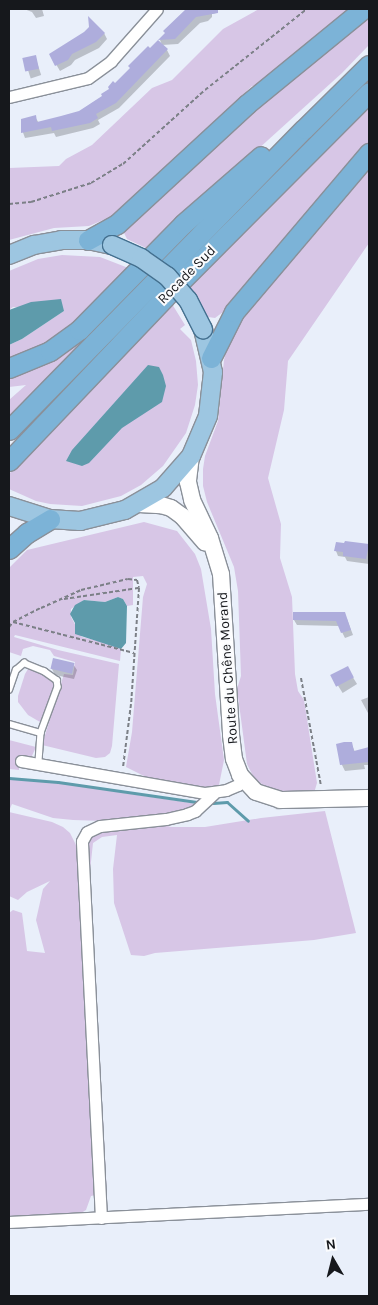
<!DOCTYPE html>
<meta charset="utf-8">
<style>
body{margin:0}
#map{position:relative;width:378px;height:1305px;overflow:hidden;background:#e9effa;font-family:Karla,sans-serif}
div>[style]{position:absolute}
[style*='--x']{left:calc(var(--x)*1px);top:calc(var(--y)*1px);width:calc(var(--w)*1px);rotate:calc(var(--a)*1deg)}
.green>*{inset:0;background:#d7c6e6}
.water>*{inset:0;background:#5e9bab}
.shadow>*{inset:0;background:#0003;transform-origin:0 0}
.stream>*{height:3px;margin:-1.5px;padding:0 1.5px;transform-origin:1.5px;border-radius:1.5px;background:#5e9bab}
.building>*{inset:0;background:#aeaddc;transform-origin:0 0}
.path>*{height:2px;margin-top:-1px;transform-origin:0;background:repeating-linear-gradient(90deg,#7c8087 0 4px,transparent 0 6.5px)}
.roads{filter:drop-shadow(1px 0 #8a9099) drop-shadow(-1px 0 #8a9099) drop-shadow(0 1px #8a9099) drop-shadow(0 -1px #8a9099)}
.service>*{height:5.5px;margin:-2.75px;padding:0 2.75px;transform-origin:2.75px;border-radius:2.75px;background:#fff}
.minor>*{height:11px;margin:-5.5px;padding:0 5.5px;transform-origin:5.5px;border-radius:5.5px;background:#fff}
.secondary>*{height:16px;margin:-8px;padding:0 8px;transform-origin:8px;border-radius:8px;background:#fff}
.primary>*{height:18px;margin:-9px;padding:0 9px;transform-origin:9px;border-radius:9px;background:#9dc6e1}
.trunk>*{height:19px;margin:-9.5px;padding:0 9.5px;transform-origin:9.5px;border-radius:9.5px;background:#7cb3d7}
.bridges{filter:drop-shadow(1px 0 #44708f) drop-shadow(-1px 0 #44708f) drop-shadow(0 1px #44708f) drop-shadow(0 -1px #44708f)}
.primary-bridge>*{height:18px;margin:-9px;padding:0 9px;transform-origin:9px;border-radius:9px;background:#9dc6e1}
span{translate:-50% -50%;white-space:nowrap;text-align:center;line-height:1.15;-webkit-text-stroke:4px #fbfcfe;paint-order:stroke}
.street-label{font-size:14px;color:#16181c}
.frame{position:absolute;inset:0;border:10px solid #16181c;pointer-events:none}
.north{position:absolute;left:308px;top:1235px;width:50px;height:50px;-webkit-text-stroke:4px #fbfcfe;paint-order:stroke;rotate:352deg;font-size:14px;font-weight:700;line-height:20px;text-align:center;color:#16181c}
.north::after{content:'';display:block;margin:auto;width:18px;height:22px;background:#16181c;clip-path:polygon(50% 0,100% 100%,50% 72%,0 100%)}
</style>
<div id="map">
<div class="green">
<div style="clip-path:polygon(259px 9px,353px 9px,257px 86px,252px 86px,115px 215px,89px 226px,54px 228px,9px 240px,9px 168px,59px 166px,66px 159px,92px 145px,152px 88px,172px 80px,223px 29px)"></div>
<div style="clip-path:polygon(369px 11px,369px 45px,342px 73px,148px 249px,127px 239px,124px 233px,162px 194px,255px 107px)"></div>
<div style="clip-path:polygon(369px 107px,369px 146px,227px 309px,215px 318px,208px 317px,189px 287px)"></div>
<div style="clip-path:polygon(369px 165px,369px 243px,288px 361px,284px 410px,268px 478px,281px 524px,280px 558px,292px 597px,295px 674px,298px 691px,304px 700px,317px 783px,314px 793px,298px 795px,273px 790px,264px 786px,253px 776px,247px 764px,237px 689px,241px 676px,238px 591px,234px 567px,207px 502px,203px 486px,203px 469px,205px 456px,218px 421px,224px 360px,229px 338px,249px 304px)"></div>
<div style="clip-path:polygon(62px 255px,100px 257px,131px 269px,59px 337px,9px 362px,9px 345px,22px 339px,64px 311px,13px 307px,9px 310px,9px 271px,38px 259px)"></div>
<div style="clip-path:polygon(116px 299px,120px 302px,9px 417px,9px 400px,26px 385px,9px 387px,9px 373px)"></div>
<div style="clip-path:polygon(172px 304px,185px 325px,180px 329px,191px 340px,196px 361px,198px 385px,195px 405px,186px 433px,163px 466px,141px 485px,121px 496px,82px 506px,50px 504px,36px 501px,9px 489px,9px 474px)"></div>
<div style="clip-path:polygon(144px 522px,177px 531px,195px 554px,201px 569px,211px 629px,215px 694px,224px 760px,219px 785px,214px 789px,146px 777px,126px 767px,132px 732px,143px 597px,147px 584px,143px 576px,133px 577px,133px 605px,127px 606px,123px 599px,118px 597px,105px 602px,84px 600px,71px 609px,71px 617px,82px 637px,111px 644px,121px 649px,120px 661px,15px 635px,14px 637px,58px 650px,119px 664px,112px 746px,110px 753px,105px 757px,96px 758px,42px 745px,64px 674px,73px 675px,75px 662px,54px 656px,50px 650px,33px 646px,23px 649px,21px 656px,9px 652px,9px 568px,27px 550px)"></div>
<div style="clip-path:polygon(32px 668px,51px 678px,55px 687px,40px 722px,28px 715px,18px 702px,18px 696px,25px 674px,28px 669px)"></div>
<div style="clip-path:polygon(9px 740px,36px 747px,31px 758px,19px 756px,19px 770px,9px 769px)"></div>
<div style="clip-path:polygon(9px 779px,58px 783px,198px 804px,188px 811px,103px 821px,73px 820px,53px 818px,12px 804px,9px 811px)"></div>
<div style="clip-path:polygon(325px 811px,356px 933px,314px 940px,155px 953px,144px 956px,131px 955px,114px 903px,113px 869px,117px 835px,102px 837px,93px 843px,90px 871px,107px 1196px,103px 1196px,84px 848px,88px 839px,103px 829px,127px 826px,176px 823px,168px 827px,205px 827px,261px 818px)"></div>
<div style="clip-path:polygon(9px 812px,52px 822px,63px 827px,70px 833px,78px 849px,96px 1195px,91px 1196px,86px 1210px,81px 1213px,9px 1216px,9px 913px,13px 910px,22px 913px,27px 951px,45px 953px,36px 920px,43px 889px,50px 881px,27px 892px,18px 900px,9px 896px)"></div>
</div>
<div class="water">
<div style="clip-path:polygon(61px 299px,64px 311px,22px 339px,9px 345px,9px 310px,31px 302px)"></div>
<div style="clip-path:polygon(148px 365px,159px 367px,163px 375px,166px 386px,162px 402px,122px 428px,89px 463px,82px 466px,66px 461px,72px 450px)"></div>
<div style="clip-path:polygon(118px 597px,123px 599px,127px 606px,126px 643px,121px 649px,75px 634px,75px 623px,70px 614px,75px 605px,84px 600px,105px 602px)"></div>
</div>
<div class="shadow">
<div style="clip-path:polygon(24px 9px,45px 9px,42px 9px,44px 16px,36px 18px,32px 12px)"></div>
<div style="clip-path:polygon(187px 9px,216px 9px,216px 13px,212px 14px,212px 17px,208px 21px,200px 23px,178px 44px,162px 45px,160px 40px)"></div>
<div style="clip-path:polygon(104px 33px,107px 39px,99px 48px,75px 60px,71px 65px,60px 71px,50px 54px)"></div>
<div style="clip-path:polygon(150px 50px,167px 50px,170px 56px,119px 108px,98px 120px,100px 124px,93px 128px,56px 137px,54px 133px,25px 138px,21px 127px,35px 117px,39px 123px,79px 112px,103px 96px)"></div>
<div style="left:35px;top:56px;width:20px;height:11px;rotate:72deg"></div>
<div style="clip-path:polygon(345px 545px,368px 545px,369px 564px,347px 561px,345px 557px,338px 556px,336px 551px)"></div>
<div style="clip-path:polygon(347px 619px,353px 635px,345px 638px,339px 626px,297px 625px,294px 620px)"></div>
<div style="clip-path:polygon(54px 660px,73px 664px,77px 670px,74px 679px,55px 675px,52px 669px)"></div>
<div style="left:347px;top:668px;width:19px;height:17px;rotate:58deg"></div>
<div style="clip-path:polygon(369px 697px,369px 712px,368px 713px,361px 700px)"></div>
<div style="clip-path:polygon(351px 743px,355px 752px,369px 749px,369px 765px,364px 765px,365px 769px,345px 771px,342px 765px,337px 745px)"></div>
</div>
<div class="stream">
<div style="--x:9;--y:778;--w:49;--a:4.7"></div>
<div style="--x:58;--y:782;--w:140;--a:8.2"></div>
<div style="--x:213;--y:803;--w:14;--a:-4"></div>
<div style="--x:227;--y:802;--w:28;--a:42"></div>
</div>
<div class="building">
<div style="clip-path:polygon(186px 9px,218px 9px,218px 13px,196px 17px,175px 39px,158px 40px,165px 33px,163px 31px)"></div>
<div style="clip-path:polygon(88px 16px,105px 33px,96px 42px,72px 54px,68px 60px,55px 66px,49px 54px,84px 32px,89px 27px)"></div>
<div style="clip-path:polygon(158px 40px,168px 49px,116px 103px,96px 114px,98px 118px,90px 123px,52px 131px,51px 127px,21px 133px,21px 119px,36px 115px,37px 122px,61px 116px,79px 111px,102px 96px,101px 94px,109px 89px,108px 87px,113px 81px,115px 83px,130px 68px,128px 66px,148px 46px,150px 48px)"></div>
<div style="left:36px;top:55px;width:14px;height:14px;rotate:78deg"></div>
<div style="clip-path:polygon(345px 541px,369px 544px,366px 559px,343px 556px,343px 552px,334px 551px,336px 542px,344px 543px)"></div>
<div style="clip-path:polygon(293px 612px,345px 612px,351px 630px,341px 633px,336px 621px,293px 620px)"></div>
<div style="left:53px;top:658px;width:22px;height:11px;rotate:13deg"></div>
<div style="left:348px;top:666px;width:13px;height:20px;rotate:63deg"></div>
<div style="clip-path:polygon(344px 742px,352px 742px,354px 751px,369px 747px,369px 762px,340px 765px,336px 744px)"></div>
</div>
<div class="path">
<div style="--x:9;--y:204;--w:22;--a:-5"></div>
<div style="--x:31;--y:202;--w:63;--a:-17.6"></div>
<div style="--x:91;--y:183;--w:37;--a:-31"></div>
<div style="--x:123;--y:164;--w:110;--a:-42.1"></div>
<div style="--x:205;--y:90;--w:130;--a:-38.5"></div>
<div style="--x:64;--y:599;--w:75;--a:-8.5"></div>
<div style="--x:13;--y:622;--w:125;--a:14.4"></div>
<div style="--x:9;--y:627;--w:6;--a:-51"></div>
<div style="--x:13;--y:622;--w:31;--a:-27"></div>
<div style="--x:41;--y:608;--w:44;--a:-24.2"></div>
<div style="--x:81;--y:590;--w:48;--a:-13.2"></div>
<div style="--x:128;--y:579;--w:9;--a:6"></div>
<div style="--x:137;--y:580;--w:8;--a:76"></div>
<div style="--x:139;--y:588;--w:116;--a:93.9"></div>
<div style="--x:131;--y:704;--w:64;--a:97.2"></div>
<div style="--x:301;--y:678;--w:110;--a:79.5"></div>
</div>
<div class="roads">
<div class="service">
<div style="--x:9;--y:690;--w:21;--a:-71"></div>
<div style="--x:16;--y:670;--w:11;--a:-41"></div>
<div style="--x:24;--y:663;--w:22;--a:22"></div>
<div style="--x:44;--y:671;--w:16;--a:35"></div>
<div style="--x:57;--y:680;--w:7;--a:82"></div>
<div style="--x:58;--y:687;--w:49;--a:110.3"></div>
<div style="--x:41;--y:733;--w:31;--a:94"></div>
<div style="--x:9;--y:724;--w:33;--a:16"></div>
</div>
<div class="minor">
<div style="--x:9;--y:97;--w:81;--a:-13.5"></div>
<div style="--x:88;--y:78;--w:29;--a:-36"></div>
<div style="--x:111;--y:61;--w:69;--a:-48.5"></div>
<div style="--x:21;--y:761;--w:187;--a:9.9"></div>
<div style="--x:205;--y:793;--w:21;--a:-8"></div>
<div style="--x:226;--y:790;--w:13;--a:-23"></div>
<div style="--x:238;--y:785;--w:8;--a:-50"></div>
<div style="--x:101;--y:1218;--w:377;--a:-92.9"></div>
<div style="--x:82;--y:841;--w:10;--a:-61"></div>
<div style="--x:87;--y:832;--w:14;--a:-25"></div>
<div style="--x:100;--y:826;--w:66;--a:-6.1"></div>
<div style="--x:166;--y:819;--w:22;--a:-13"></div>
<div style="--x:187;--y:814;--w:9;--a:-21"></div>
<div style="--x:195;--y:811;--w:25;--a:-43"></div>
<div style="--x:9;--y:1222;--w:360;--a:-2.9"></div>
</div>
<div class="secondary">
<div style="--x:191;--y:456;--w:26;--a:97"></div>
<div style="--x:188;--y:482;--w:18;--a:77"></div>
<div style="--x:192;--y:500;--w:42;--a:64.7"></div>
<div style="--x:210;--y:538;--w:38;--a:73"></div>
<div style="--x:221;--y:574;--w:161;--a:86.4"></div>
<div style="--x:231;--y:735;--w:24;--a:83"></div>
<div style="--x:234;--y:759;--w:17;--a:69"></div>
<div style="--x:240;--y:775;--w:23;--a:47"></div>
<div style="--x:256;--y:792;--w:25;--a:18"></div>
<div style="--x:280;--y:800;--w:89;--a:-1.3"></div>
<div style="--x:139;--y:504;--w:22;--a:3"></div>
<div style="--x:161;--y:505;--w:10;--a:17"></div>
<div style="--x:171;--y:508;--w:14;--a:36"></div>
<div style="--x:182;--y:516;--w:35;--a:49"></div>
</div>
<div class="primary">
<div style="--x:9;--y:255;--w:27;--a:-22"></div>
<div style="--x:34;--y:245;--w:27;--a:-10"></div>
<div style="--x:61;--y:240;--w:27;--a:0"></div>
<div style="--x:88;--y:240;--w:25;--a:12"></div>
<div style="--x:9;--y:506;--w:43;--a:17.6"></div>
<div style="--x:50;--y:519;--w:30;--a:4"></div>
<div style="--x:80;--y:521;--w:46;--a:-13.7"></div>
<div style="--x:125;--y:510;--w:44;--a:-30.1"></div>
<div style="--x:163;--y:488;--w:43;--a:-48.8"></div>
<div style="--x:191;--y:456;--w:43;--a:-67"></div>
<div style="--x:208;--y:416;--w:44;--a:-83.5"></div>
<div style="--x:213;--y:372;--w:44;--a:-103.1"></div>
</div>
<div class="trunk">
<div style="--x:88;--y:240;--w:33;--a:-29"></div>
<div style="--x:117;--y:224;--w:177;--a:-42.7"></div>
<div style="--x:247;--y:104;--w:150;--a:-39.3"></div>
<div style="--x:211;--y:358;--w:51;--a:-63.4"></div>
<div style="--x:234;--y:312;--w:209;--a:-49.7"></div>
<div style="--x:9;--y:368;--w:44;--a:-22.5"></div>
<div style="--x:50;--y:351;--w:36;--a:-36"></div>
<div style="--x:79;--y:330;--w:148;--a:-45.5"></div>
<div style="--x:183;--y:224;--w:103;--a:-41.1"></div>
<div style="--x:9;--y:430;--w:421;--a:-45.6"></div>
<div style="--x:304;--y:129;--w:91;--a:-44.6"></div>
<div style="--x:9;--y:461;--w:226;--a:-46.4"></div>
<div style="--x:165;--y:297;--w:289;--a:-45.1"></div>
<div style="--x:9;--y:549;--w:24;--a:-42"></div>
<div style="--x:27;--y:533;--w:27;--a:-31"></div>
</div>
</div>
<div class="bridges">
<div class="primary-bridge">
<div style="--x:112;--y:245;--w:32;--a:24"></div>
<div style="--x:141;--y:258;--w:32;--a:35"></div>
<div style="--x:167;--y:276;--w:32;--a:49"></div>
<div style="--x:188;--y:300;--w:33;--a:63"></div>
</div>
</div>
<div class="street-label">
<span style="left:187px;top:275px;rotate:-45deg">Rocade Sud</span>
<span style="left:228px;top:668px;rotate:-94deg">Route du Chêne Morand</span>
</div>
<div class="frame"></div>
<div class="north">N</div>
</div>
